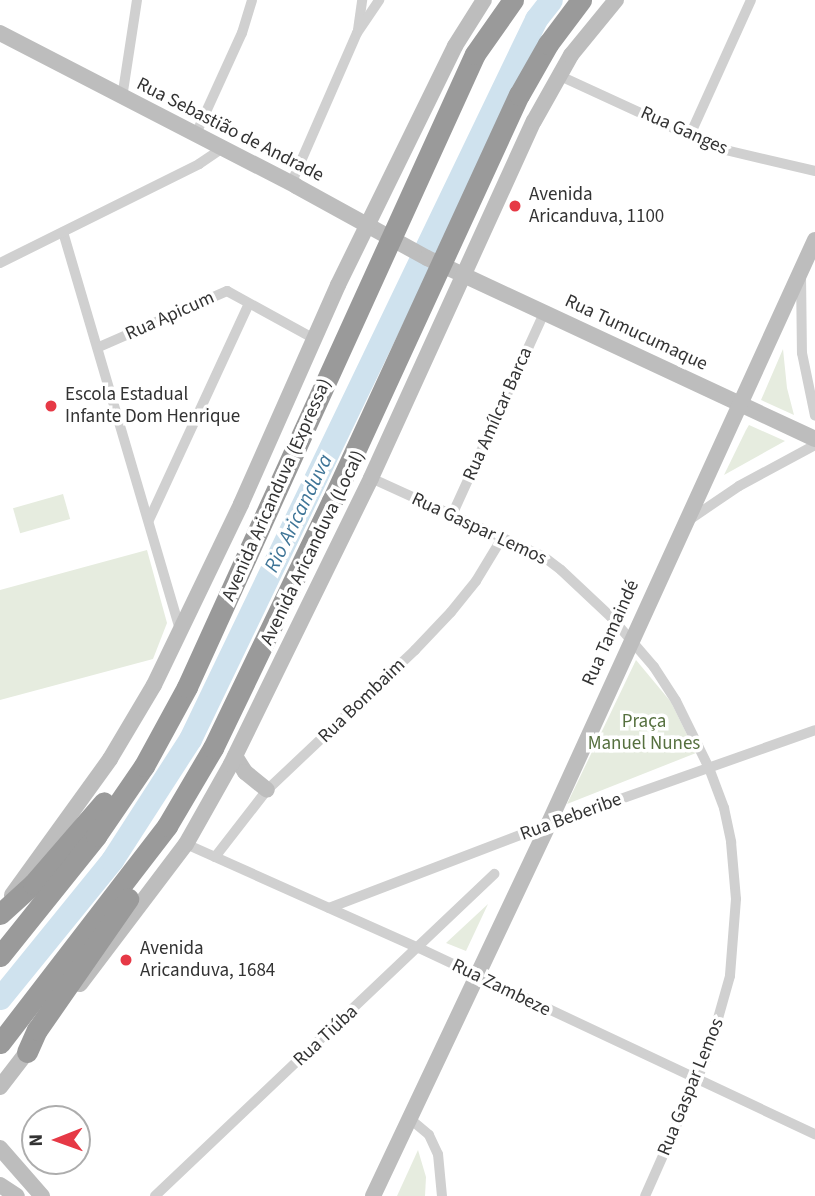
<!DOCTYPE html>
<meta charset="utf-8">
<style>
body{margin:0}
#map{position:relative;width:815px;height:1196px;overflow:hidden;background:#fff;font-family:"Source Sans 3",sans-serif}
div>[style]{position:absolute}
[style*='--x']{left:calc(var(--x)*1px);top:calc(var(--y)*1px);width:calc(var(--w)*1px);rotate:calc(var(--a)*1deg)}
.green>*{inset:0;background:#e6ecdf;transform-origin:0 0}
.river>*{height:23px;margin:-11.5px;padding:0 11.5px;transform-origin:11.5px;border-radius:11.5px;background:#cfe2ee}
.street>*{height:10px;margin:-5px;padding:0 5px;transform-origin:5px;border-radius:5px;background:#d0d0d0}
.secondary>*{height:16px;margin:-8px;padding:0 8px;transform-origin:8px;border-radius:8px;background:#bdbdbd}
.highway>*{height:21px;margin:-10.5px;padding:0 10.5px;transform-origin:10.5px;border-radius:10.5px;background:#9a9a9a}
.dots>*{width:19px;height:19px;translate:-50% -50%;box-sizing:border-box;border:4px solid #fff;border-radius:50%}
span{translate:-50% -50%;white-space:nowrap;text-align:center;line-height:1.15;-webkit-text-stroke:7px #fff;paint-order:stroke}
.street-label{font-size:19px;color:#333}
.poi-label{font-size:19px;color:#333}
.left{translate:0 -50%;text-align:left}
.park-label{font-size:19px;color:#56703f}
.water-label{font-size:21px;color:#3f7597;font-style:italic}
.north{position:absolute;left:21px;top:1105px;width:70px;height:70px;box-sizing:border-box;background:#fff;border:2px solid #adadad;border-radius:50%;rotate:269deg;font-size:19px;font-weight:700;line-height:28px;text-align:center;color:#333}
.north::after{content:'';display:block;margin:auto;width:24px;height:32px;background:#e63946;clip-path:polygon(50% 0,100% 100%,50% 72%,0 100%)}
</style>
<div id="map">
<div class="green">
<div style="clip-path:polygon(783px 349px,787px 388px,794px 415px,761px 400px)"></div>
<div style="clip-path:polygon(749px 425px,785px 441px,724px 475px,746px 430px)"></div>
<div style="left:63px;top:494px;width:26px;height:52px;rotate:74deg"></div>
<div style="clip-path:polygon(147px 550px,167px 623px,153px 659px,0 700px,0 590px)"></div>
<div style="clip-path:polygon(636px 660px,671px 702px,696px 753px,567px 804px)"></div>
<div style="clip-path:polygon(488px 904px,466px 951px,446px 943px)"></div>
<div style="clip-path:polygon(418px 1150px,426px 1177px,425px 1196px,397px 1196px)"></div>
</div>
<div class="river">
<div style="--x:0;--y:998;--w:178;--a:-50.9"></div>
<div style="--x:112;--y:860;--w:144;--a:-57.2"></div>
<div style="--x:190;--y:739;--w:799;--a:-64.33"></div>
<div style="--x:536;--y:19;--w:24;--a:-52"></div>
</div>
<div class="street">
<div style="--x:358;--y:30;--w:30;--a:-82"></div>
<div style="--x:558;--y:75;--w:175;--a:24.7"></div>
<div style="--x:717;--y:148;--w:101;--a:13.2"></div>
<div style="--x:122;--y:98;--w:99;--a:-81.3"></div>
<div style="--x:690;--y:135;--w:148;--a:-65.7"></div>
<div style="--x:195;--y:136;--w:113;--a:-65.5"></div>
<div style="--x:242;--y:33;--w:34;--a:-73"></div>
<div style="--x:291;--y:184;--w:165;--a:-66.4"></div>
<div style="--x:357;--y:33;--w:40;--a:-56"></div>
<div style="--x:63;--y:232;--w:417;--a:73.6"></div>
<div style="--x:0;--y:263;--w:222;--a:-26.4"></div>
<div style="--x:199;--y:164;--w:27;--a:-34"></div>
<div style="--x:801;--y:274;--w:79;--a:89.3"></div>
<div style="--x:802;--y:353;--w:64;--a:78.3"></div>
<div style="--x:99;--y:347;--w:140;--a:-23.6"></div>
<div style="--x:227;--y:291;--w:98;--a:28.7"></div>
<div style="--x:371;--y:478;--w:190;--a:24.5"></div>
<div style="--x:544;--y:557;--w:21;--a:37"></div>
<div style="--x:561;--y:570;--w:69;--a:43.2"></div>
<div style="--x:611;--y:617;--w:66;--a:49.3"></div>
<div style="--x:654;--y:667;--w:40;--a:57.1"></div>
<div style="--x:676;--y:701;--w:75;--a:63.8"></div>
<div style="--x:709;--y:768;--w:43;--a:69.4"></div>
<div style="--x:724;--y:808;--w:35;--a:78"></div>
<div style="--x:731;--y:842;--w:57;--a:85"></div>
<div style="--x:736;--y:899;--w:77;--a:94.5"></div>
<div style="--x:730;--y:976;--w:81;--a:105.8"></div>
<div style="--x:708;--y:1054;--w:155;--a:113.9"></div>
<div style="--x:452;--y:515;--w:222;--a:-65.5"></div>
<div style="--x:149;--y:520;--w:238;--a:-65.2"></div>
<div style="--x:686;--y:522;--w:64;--a:-34.2"></div>
<div style="--x:739;--y:486;--w:86;--a:-28.3"></div>
<div style="--x:186;--y:844;--w:255;--a:24.1"></div>
<div style="--x:419;--y:948;--w:438;--a:25.2"></div>
<div style="--x:215;--y:857;--w:85;--a:-52.2"></div>
<div style="--x:267;--y:790;--w:204;--a:-43.4"></div>
<div style="--x:415;--y:650;--w:52;--a:-46.5"></div>
<div style="--x:451;--y:612;--w:40;--a:-51"></div>
<div style="--x:476;--y:581;--w:50;--a:-58.8"></div>
<div style="--x:329;--y:908;--w:218;--a:-20.9"></div>
<div style="--x:533;--y:830;--w:299;--a:-19.5"></div>
<div style="--x:409;--y:1118;--w:26;--a:40"></div>
<div style="--x:429;--y:1135;--w:21;--a:65"></div>
<div style="--x:438;--y:1154;--w:42;--a:84.6"></div>
<div style="--x:155;--y:1196;--w:468;--a:-43.5"></div>
</div>
<div class="secondary">
<div style="--x:0;--y:33;--w:333;--a:27.3"></div>
<div style="--x:296;--y:186;--w:149;--a:28.8"></div>
<div style="--x:427;--y:258;--w:428;--a:25"></div>
<div style="--x:235;--y:756;--w:19;--a:58"></div>
<div style="--x:245;--y:772;--w:28;--a:39"></div>
<div style="--x:12;--y:895;--w:168;--a:-54.2"></div>
<div style="--x:110;--y:759;--w:86;--a:-59.3"></div>
<div style="--x:154;--y:685;--w:201;--a:-64.3"></div>
<div style="--x:241;--y:504;--w:240;--a:-66.1"></div>
<div style="--x:338;--y:285;--w:266;--a:-63.9"></div>
<div style="--x:455;--y:46;--w:54;--a:-57.8"></div>
<div style="--x:80;--y:984;--w:176;--a:-52.9"></div>
<div style="--x:186;--y:844;--w:92;--a:-60.6"></div>
<div style="--x:231;--y:764;--w:318;--a:-63.9"></div>
<div style="--x:371;--y:478;--w:392;--a:-65.5"></div>
<div style="--x:534;--y:121;--w:76;--a:-60.7"></div>
<div style="--x:571;--y:55;--w:71;--a:-50.7"></div>
<div style="--x:0;--y:1087;--w:56;--a:-52.3"></div>
<div style="--x:0;--y:1148;--w:64;--a:48.8"></div>
<div style="--x:0;--y:1185;--w:20;--a:33"></div>
<div style="--x:373;--y:1196;--w:410;--a:-64.7"></div>
<div style="--x:548;--y:825;--w:643;--a:-65.47"></div>
</div>
<div class="highway">
<div style="--x:0;--y:914;--w:45;--a:-42.3"></div>
<div style="--x:33;--y:884;--w:108;--a:-49.1"></div>
<div style="--x:0;--y:956;--w:154;--a:-51.3"></div>
<div style="--x:96;--y:836;--w:85;--a:-55.6"></div>
<div style="--x:144;--y:766;--w:90;--a:-61.4"></div>
<div style="--x:187;--y:687;--w:695;--a:-65.54"></div>
<div style="--x:475;--y:54;--w:66;--a:-54.9"></div>
<div style="--x:0;--y:1043;--w:274;--a:-52.4"></div>
<div style="--x:167;--y:826;--w:91;--a:-59.5"></div>
<div style="--x:213;--y:748;--w:274;--a:-64.3"></div>
<div style="--x:332;--y:501;--w:447;--a:-65.3"></div>
<div style="--x:519;--y:95;--w:59;--a:-60.4"></div>
<div style="--x:548;--y:44;--w:55;--a:-53.1"></div>
<div style="--x:27;--y:1052;--w:24;--a:-66"></div>
<div style="--x:37;--y:1030;--w:160;--a:-55.2"></div>
</div>
<div class="dots">
<div style="left:515px;top:206px;background:#e63946"></div>
<div style="left:51px;top:406px;background:#e63946"></div>
<div style="left:126px;top:960px;background:#e63946"></div>
</div>
<div class="street-label">
<span style="left:230px;top:130px;rotate:27deg">Rua Sebastião de Andrade</span>
<span style="left:684px;top:131px;rotate:24deg">Rua Ganges</span>
<span style="left:170px;top:316px;rotate:-24deg">Rua Apicum</span>
<span style="left:636px;top:333px;rotate:25deg">Rua Tumucumaque</span>
<span style="left:498px;top:414px;rotate:-66deg">Rua Amílcar Barca</span>
<span style="left:277px;top:490px;rotate:-66deg">Avenida Aricanduva (Expressa)</span>
<span style="left:479px;top:529px;rotate:25deg">Rua Gaspar Lemos</span>
<span style="left:313px;top:548px;rotate:-64deg">Avenida Aricanduva (Local)</span>
<span style="left:611px;top:633px;rotate:-66deg">Rua Tamaindé</span>
<span style="left:362px;top:701px;rotate:-44deg">Rua Bombaim</span>
<span style="left:571px;top:817px;rotate:-20deg">Rua Beberibe</span>
<span style="left:501px;top:988px;rotate:26deg">Rua Zambeze</span>
<span style="left:326px;top:1036px;rotate:-43deg">Rua Tiúba</span>
<span style="left:691px;top:1087px;rotate:-68deg">Rua Gaspar Lemos</span>
</div>
<div class="poi-label">
<span class="left" style="left:529px;top:206px">Avenida<br>Aricanduva, 1100</span>
<span class="left" style="left:65px;top:406px">Escola Estadual<br>Infante Dom Henrique</span>
<span class="left" style="left:140px;top:960px">Avenida<br>Aricanduva, 1684</span>
</div>
<div class="park-label">
<span style="left:644px;top:733px">Praça<br>Manuel Nunes</span>
</div>
<div class="water-label">
<span style="left:298px;top:513px;rotate:-64deg">Rio Aricanduva</span>
</div>
<div class="north">N</div>
</div>
